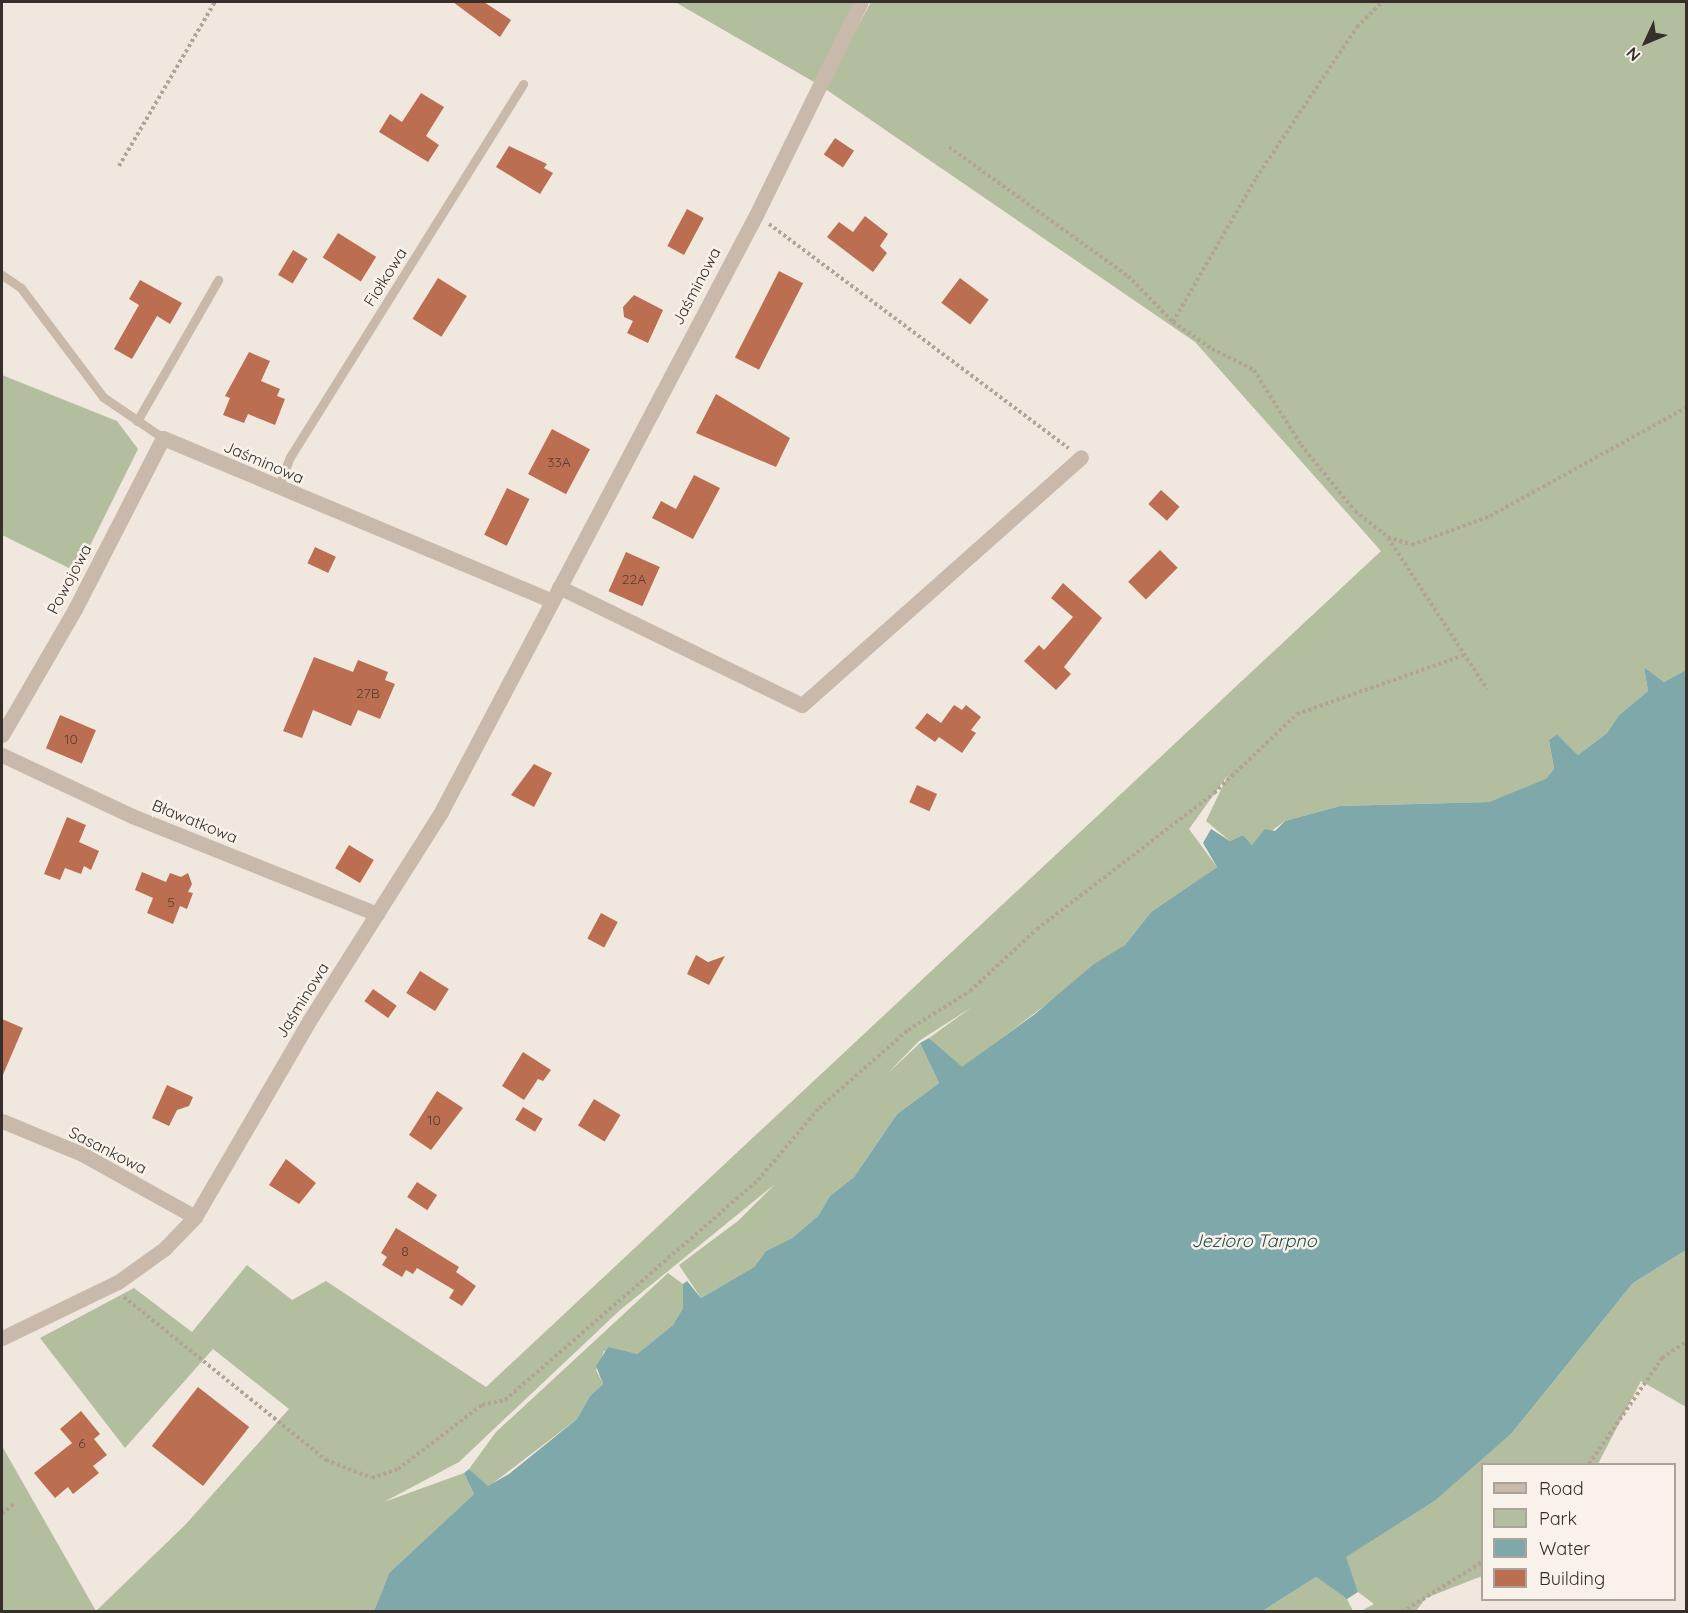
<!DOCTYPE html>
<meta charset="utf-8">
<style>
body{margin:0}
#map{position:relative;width:1688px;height:1613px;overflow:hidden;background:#f0e8de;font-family:Quicksand,sans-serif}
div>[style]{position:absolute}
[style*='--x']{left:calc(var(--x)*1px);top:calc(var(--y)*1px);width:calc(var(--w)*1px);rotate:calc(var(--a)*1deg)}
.green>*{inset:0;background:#b3be9f}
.water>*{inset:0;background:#7fa8ab}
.building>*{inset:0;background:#bc6e51;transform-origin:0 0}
.path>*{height:4px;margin-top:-2px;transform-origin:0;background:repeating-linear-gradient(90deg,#b3a395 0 3px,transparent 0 6px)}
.lane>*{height:9px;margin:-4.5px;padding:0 4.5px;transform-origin:4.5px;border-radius:4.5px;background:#c8b9ab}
.street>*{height:15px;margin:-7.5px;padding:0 7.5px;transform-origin:7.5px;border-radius:7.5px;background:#c8b9ab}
span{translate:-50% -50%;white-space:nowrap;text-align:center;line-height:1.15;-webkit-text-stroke:5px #f8f2ea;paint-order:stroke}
.number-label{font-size:14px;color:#583e34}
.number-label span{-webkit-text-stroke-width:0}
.street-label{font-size:16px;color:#362e2a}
.water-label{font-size:18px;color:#224f54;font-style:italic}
.frame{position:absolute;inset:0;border:3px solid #362e2a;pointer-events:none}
.legend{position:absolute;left:1481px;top:1463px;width:195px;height:138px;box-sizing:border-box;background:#f8f2ea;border:2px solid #aaa49d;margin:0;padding:8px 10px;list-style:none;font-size:18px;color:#362e2a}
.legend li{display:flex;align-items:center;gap:12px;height:30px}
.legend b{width:30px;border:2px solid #aaa49d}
.north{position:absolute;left:1616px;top:12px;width:60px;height:60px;-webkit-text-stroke:4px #f8f2ea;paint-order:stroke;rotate:226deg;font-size:16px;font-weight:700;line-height:24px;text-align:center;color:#362e2a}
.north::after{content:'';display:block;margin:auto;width:21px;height:27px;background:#362e2a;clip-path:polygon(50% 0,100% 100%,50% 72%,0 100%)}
</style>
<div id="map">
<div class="green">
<div style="clip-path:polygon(675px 2px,855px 2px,814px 82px)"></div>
<div style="clip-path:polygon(871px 2px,1686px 2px,1686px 670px,1664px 682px,1644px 667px,1648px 691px,1619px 715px,1607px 733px,1578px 755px,1557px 734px,1549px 740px,1554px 769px,1546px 780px,1489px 802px,1340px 806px,1285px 821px,1252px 845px,1243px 835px,1230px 841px,1206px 821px,1228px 775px,1189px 829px,1217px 867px,1151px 912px,1125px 945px,962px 1068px,929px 1038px,972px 1007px,919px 1041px,886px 1075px,920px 1043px,939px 1083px,897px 1114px,854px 1177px,830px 1196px,818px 1216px,792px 1238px,766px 1251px,754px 1267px,701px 1298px,679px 1265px,738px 1221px,775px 1184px,619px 1311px,459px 1462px,384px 1502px,464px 1473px,474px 1494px,389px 1573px,374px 1611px,2px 1611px,2px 1446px,96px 1611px,186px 1524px,289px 1409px,213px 1349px,125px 1448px,40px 1338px,134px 1288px,192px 1332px,247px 1265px,292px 1300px,326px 1281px,486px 1387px,1381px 551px,1195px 342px,824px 88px)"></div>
<div style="clip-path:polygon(2px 375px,117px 421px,138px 449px,77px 572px,2px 535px)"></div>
<div style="clip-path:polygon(1686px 1250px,1686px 1407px,1641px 1381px,1598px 1464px,1482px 1464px,1482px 1576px,1426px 1598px,1416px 1611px,1361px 1611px,1374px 1604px,1358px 1592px,1345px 1557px,1436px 1500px,1511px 1434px,1633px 1283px)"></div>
<div style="clip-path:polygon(668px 1273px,683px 1284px,683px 1308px,673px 1325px,637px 1354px,604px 1351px,596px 1370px,603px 1384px,590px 1396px,577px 1419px,488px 1487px,469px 1469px,496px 1432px)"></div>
<div style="clip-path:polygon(1316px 1577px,1347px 1599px,1353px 1611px,1261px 1612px)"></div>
</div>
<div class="water">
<div style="clip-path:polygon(1644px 667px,1664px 682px,1686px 670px,1686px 1250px,1633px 1283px,1511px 1434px,1436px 1500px,1346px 1557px,1358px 1592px,1347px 1599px,1316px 1577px,1261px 1612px,374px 1611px,389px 1573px,474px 1494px,464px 1473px,469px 1469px,488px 1486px,509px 1474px,577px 1419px,590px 1396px,603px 1384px,596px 1366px,608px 1347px,637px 1354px,673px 1325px,683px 1308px,683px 1284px,687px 1281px,701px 1298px,754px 1267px,766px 1251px,792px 1238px,818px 1216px,830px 1196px,854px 1177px,897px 1114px,939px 1083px,920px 1043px,929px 1038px,962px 1067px,1035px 1014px,1094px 964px,1125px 945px,1151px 912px,1217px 867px,1203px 843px,1211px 829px,1230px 841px,1243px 835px,1252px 845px,1265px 829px,1275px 831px,1285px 821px,1340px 806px,1489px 802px,1546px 779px,1554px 769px,1549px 740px,1557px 734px,1578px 755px,1607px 733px,1619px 715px,1648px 691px)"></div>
</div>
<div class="building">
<div style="clip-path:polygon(453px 2px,484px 2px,511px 20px,500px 37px)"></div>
<div style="clip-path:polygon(421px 93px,444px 107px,426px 136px,439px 145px,428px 162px,379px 132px,390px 114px,402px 122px)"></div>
<div style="left:835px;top:138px;width:23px;height:20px;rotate:34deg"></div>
<div style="clip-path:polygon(509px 146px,547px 164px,544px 168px,553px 173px,540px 194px,496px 167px)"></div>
<div style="left:687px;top:209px;width:19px;height:42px;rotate:28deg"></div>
<div style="clip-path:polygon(865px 216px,888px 234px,880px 246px,887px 253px,873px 272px,827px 237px,839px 222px,853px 232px)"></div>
<div style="left:338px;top:233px;width:45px;height:29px;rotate:32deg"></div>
<div style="left:293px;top:250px;width:17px;height:29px;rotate:31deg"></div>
<div style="left:779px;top:271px;width:27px;height:97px;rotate:27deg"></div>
<div style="left:438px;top:278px;width:34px;height:48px;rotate:32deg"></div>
<div style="left:960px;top:278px;width:36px;height:31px;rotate:37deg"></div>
<div style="clip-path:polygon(140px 280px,182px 303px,170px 324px,157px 316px,132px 359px,114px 349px,139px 305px,129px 299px)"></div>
<div style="clip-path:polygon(634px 295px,663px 310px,648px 343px,627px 333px,633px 321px,624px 317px,623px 307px)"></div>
<div style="clip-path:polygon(249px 352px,270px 361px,261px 381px,280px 389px,277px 396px,285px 399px,275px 425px,248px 414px,244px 423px,223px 415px,230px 398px,225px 396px)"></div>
<div style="clip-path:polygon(716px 394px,790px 438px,776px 467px,696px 433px)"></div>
<div style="left:552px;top:429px;width:43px;height:51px;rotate:28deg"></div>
<div style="clip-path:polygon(694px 475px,720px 488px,693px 539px,652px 518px,661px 501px,676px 509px)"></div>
<div style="left:507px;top:488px;width:25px;height:52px;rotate:26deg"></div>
<div style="left:1161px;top:490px;width:25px;height:19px;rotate:42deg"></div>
<div style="left:315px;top:547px;width:23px;height:18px;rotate:25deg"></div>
<div style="left:1160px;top:550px;width:25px;height:45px;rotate:45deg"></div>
<div style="left:626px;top:552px;width:37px;height:43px;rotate:24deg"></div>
<div style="clip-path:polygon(1063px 583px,1102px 618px,1064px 667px,1071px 674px,1056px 690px,1024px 661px,1039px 645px,1044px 650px,1073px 617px,1051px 598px)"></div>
<div style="clip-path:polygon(314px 657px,353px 672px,358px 660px,388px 672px,385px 680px,395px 684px,380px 719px,358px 710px,351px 726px,313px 710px,302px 738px,283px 731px)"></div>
<div style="clip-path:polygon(954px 705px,962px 710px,966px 705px,981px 717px,971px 730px,976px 733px,962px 753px,939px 737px,935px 742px,915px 728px,927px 713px,941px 723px)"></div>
<div style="left:60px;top:715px;width:39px;height:36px;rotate:23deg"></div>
<div style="clip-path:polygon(534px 764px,552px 773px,534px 807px,511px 795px)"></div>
<div style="left:917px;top:785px;width:22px;height:19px;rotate:24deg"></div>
<div style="clip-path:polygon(67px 817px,86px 825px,79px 842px,99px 851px,91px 870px,84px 866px,81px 874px,65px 868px,60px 880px,44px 874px)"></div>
<div style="left:349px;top:845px;width:29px;height:27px;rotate:31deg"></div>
<div style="clip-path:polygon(142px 872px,166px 882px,170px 873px,181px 877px,188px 873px,192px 884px,188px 892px,193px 893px,187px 909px,180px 906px,173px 924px,147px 913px,153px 898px,135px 890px)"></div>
<div style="left:601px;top:913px;width:19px;height:29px;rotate:28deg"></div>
<div style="clip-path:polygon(696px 955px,708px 962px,725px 956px,709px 985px,687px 974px)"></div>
<div style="left:420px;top:971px;width:34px;height:26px;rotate:32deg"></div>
<div style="left:373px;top:989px;width:29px;height:15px;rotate:35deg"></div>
<div style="clip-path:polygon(2px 1019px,23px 1028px,2px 1077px)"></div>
<div style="clip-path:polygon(523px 1052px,551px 1070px,543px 1081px,538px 1079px,524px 1100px,502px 1086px)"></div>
<div style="clip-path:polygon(167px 1085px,193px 1097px,189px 1106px,177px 1110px,169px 1126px,152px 1118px)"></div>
<div style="clip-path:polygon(437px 1091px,463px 1108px,431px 1150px,409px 1135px)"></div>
<div style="left:594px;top:1099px;width:31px;height:31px;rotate:31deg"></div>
<div style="left:523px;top:1107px;width:23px;height:15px;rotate:31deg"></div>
<div style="clip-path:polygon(286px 1159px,316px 1183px,299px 1204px,269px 1185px)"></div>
<div style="left:417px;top:1182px;width:24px;height:18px;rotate:33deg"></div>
<div style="clip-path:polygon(396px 1228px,459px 1267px,456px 1272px,476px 1286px,462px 1306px,449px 1298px,454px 1290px,417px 1268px,413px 1274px,406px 1270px,402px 1277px,382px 1265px,387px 1257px,381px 1253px)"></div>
<div style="left:198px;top:1387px;width:65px;height:75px;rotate:38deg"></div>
<div style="clip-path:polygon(81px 1411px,100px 1434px,94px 1439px,107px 1455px,93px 1466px,99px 1473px,73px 1494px,68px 1487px,55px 1498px,34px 1473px,72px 1443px,60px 1429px)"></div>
</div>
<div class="path">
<div style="--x:949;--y:147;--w:221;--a:35.8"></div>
<div style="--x:1128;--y:276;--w:64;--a:45.6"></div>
<div style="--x:1173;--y:322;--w:47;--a:34.7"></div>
<div style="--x:1212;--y:349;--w:47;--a:26.6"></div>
<div style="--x:1254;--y:370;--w:89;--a:57.9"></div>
<div style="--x:1301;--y:445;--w:85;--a:50.7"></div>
<div style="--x:1355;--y:511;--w:42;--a:38.2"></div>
<div style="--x:1388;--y:537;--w:25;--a:18"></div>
<div style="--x:1412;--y:545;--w:83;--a:-20.4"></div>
<div style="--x:1490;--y:516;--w:224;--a:-28.9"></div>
<div style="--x:119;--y:166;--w:190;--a:-59.7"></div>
<div style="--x:769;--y:224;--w:374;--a:36.8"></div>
<div style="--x:1173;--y:322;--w:166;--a:-60"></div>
<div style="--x:1256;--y:178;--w:182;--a:-56.2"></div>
<div style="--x:1357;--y:27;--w:35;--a:-45"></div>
<div style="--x:1388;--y:538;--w:181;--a:56.7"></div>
<div style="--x:124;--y:1297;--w:260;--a:38.9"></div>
<div style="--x:326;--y:1460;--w:49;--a:21.4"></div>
<div style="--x:372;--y:1478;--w:28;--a:-19"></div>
<div style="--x:398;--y:1469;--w:106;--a:-37.3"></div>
<div style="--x:482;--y:1405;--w:24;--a:-12"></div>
<div style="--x:505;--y:1400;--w:335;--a:-41"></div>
<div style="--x:758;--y:1180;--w:94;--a:-49.7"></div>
<div style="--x:819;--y:1108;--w:118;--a:-41.2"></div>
<div style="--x:908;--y:1030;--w:73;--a:-32.2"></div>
<div style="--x:970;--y:991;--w:91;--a:-42.8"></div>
<div style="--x:1037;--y:929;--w:223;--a:-37.5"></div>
<div style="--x:1214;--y:793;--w:115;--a:-43.6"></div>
<div style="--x:1297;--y:714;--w:180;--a:-19.4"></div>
<div style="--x:1589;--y:1464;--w:129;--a:-55.4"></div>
<div style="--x:1662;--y:1358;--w:29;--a:-34"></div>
<div style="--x:2;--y:1514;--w:16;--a:-40"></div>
<div style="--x:1402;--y:1612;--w:94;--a:-32"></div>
</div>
<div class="lane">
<div style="--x:2;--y:275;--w:23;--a:34"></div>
<div style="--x:21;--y:288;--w:136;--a:53"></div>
<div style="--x:103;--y:397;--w:73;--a:34.3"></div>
<div style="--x:137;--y:421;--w:163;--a:-60.1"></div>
<div style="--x:278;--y:488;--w:33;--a:-69"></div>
<div style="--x:290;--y:457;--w:440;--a:-58"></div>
</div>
<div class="street">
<div style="--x:559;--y:587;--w:270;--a:25.9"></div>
<div style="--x:802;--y:705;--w:373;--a:-41.6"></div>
<div style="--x:2;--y:735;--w:146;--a:-59.9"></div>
<div style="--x:75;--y:609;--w:192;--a:-62.8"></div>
<div style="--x:163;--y:438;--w:422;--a:22.7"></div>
<div style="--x:2;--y:755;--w:144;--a:25.1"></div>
<div style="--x:132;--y:816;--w:264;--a:21.8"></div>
<div style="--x:2;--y:1121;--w:87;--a:22.4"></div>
<div style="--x:82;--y:1154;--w:129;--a:29.1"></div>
<div style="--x:2;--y:1338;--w:129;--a:-25.8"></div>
<div style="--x:118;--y:1282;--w:57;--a:-35.7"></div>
<div style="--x:164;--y:1249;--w:45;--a:-45.9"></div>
<div style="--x:195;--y:1217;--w:227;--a:-59.8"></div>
<div style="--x:309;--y:1021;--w:247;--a:-57.7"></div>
<div style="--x:441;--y:812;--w:675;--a:-62.18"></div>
<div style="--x:756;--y:215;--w:237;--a:-63.8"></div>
</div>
<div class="number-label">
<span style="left:559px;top:462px">33A</span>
<span style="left:634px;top:579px">22A</span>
<span style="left:368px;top:693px">27B</span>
<span style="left:71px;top:739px">10</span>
<span style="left:171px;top:902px">5</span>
<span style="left:434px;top:1120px">10</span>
<span style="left:405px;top:1251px">8</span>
<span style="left:82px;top:1443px">6</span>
</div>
<div class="street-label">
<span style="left:385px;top:277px;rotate:-58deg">Fiołkowa</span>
<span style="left:696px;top:286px;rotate:-62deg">Jaśminowa</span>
<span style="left:264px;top:462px;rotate:23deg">Jaśminowa</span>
<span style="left:69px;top:579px;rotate:-62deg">Powojowa</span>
<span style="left:195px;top:821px;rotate:22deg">Bławatkowa</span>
<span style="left:302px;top:1000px;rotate:-58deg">Jaśminowa</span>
<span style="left:108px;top:1150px;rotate:27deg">Sasankowa</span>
</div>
<div class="water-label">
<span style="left:1254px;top:1241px">Jezioro Tarpno</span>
</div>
<div class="frame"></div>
<ul class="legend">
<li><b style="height:8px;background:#c8b9ab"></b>Road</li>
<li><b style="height:16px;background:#b3be9f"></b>Park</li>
<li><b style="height:16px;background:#7fa8ab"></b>Water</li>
<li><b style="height:16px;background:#bc6e51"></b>Building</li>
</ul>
<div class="north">N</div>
</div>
